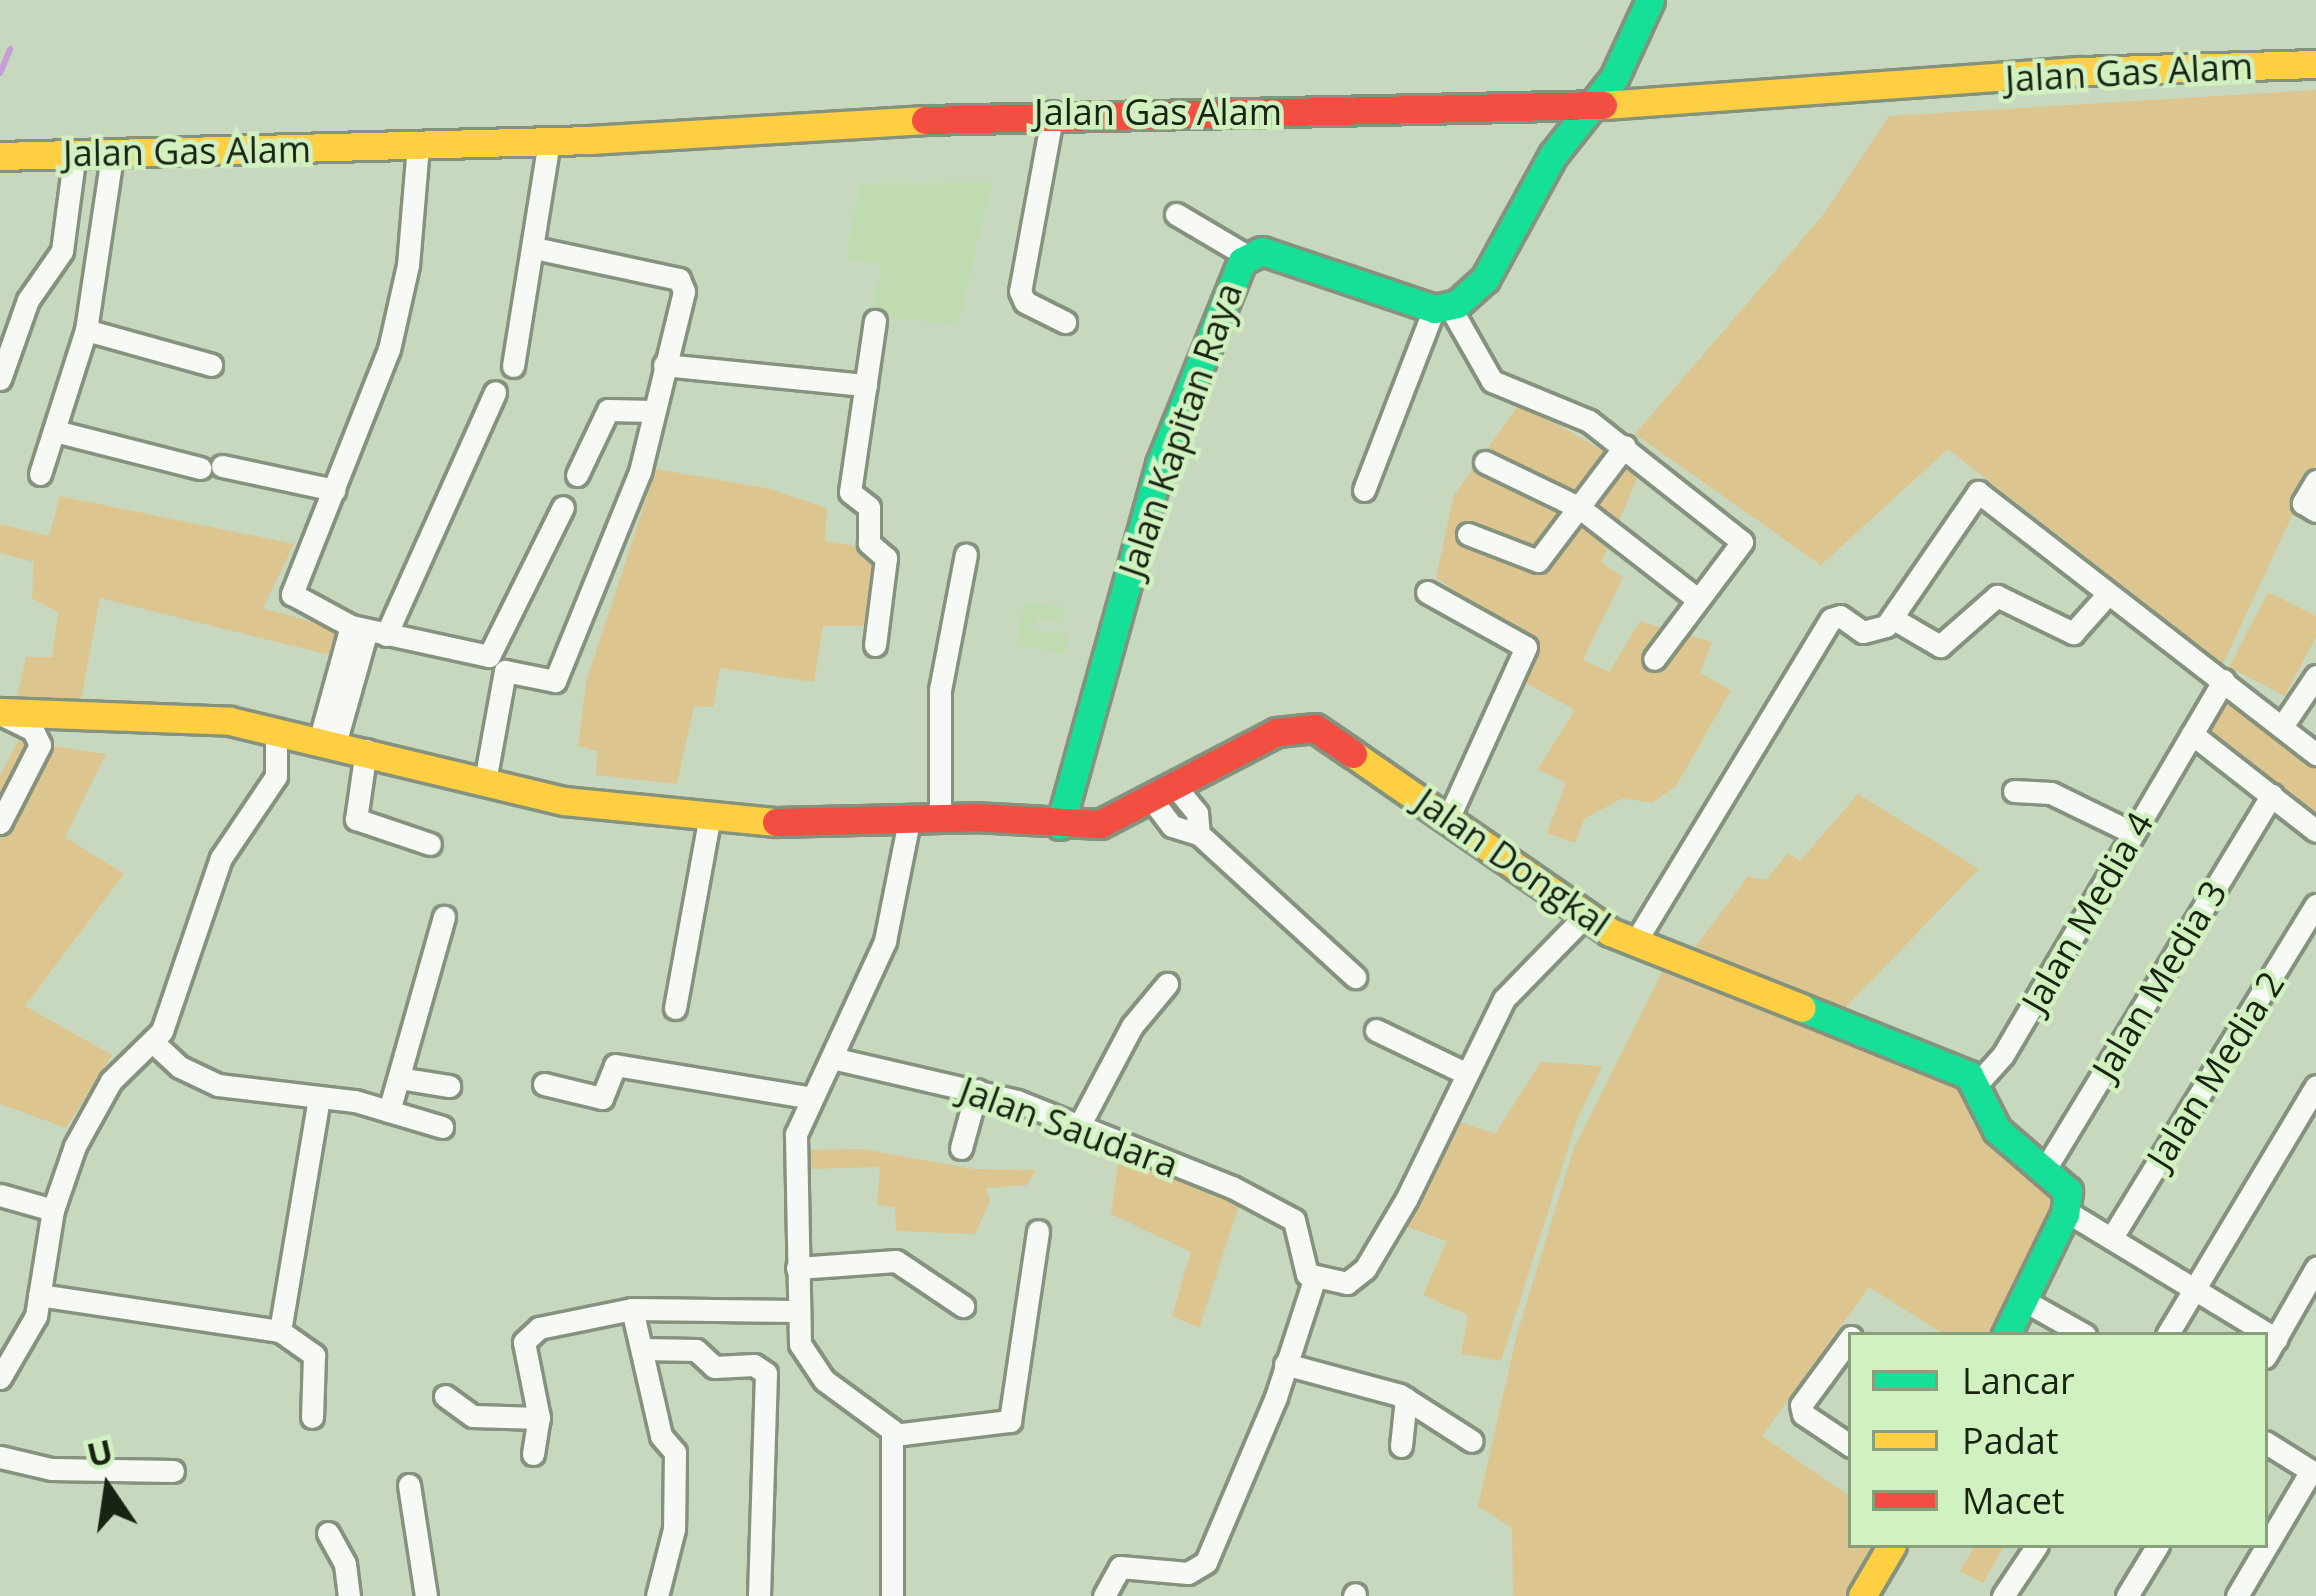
<!DOCTYPE html>
<style>
body{margin:0}
#map{position:relative;width:2316px;height:1596px;overflow:hidden;background:#c8d8be;font-family:"Open Sans",sans-serif}
div>[style]{position:absolute}
[style*='--x']{left:calc(var(--x)*1px);top:calc(var(--y)*1px);width:calc(var(--w)*1px);rotate:calc(var(--a)*1deg)}
.built>*{inset:0;background:#c1dbb1}
.green>*{inset:0;background:#ddc58f}
.stream>*{height:6px;margin:-3px;padding:0 3px;transform-origin:3px;border-radius:3px;background:#c49ed5}
.roads{filter:drop-shadow(3px 0 #85927e) drop-shadow(-3px 0 #85927e) drop-shadow(0 3px #85927e) drop-shadow(0 -3px #85927e)}
.street>*{height:21px;margin:-10.5px;padding:0 10.5px;transform-origin:10.5px;border-radius:10.5px;background:#f7f9f5}
.fast>*{height:27px;margin:-13.5px;padding:0 13.5px;transform-origin:13.5px;border-radius:13.5px;background:#16e098}
.slow>*{height:27px;margin:-13.5px;padding:0 13.5px;transform-origin:13.5px;border-radius:13.5px;background:#ffcf43}
.jam>*{height:27px;margin:-13.5px;padding:0 13.5px;transform-origin:13.5px;border-radius:13.5px;background:#f24e42}
span{translate:-50% -50%;white-space:nowrap;text-align:center;line-height:1.15;-webkit-text-stroke:9px #d2f1c1;paint-order:stroke}
.street-label{font-size:36px;color:#182312}
.legend{position:absolute;left:1848px;top:1332px;width:420px;height:216px;box-sizing:border-box;background:#d2f1c1;border:3px solid #889f7b;margin:0;padding:15px 21px;list-style:none;font-size:36px;color:#182312}
.legend li{display:flex;align-items:center;gap:24px;height:60px}
.legend b{width:60px;border:3px solid #889f7b}
.north{position:absolute;left:48px;top:1428px;width:120px;height:120px;-webkit-text-stroke:9px #d2f1c1;paint-order:stroke;rotate:347deg;font-size:33px;font-weight:700;line-height:48px;text-align:center;color:#182312}
.north::after{content:'';display:block;margin:auto;width:42px;height:54px;background:#182312;clip-path:polygon(50% 0,100% 100%,50% 72%,0 100%)}
</style>
<div id="map">
<div class="built">
<div style="clip-path:polygon(992px 182px,958px 324px,872px 317px,881px 264px,846px 258px,860px 184px)"></div>
<div style="clip-path:polygon(1024px 602px,1064px 607px,1062px 621px,1036px 618px,1033px 629px,1069px 635px,1065px 654px,1017px 645px)"></div>
</div>
<div class="green">
<div style="clip-path:polygon(2316px 90px,2316px 464px,2223px 664px,1948px 449px,1821px 565px,1635px 434px,1822px 216px,1889px 116px)"></div>
<div style="clip-path:polygon(1520px 403px,1640px 472px,1601px 562px,1623px 577px,1583px 660px,1609px 672px,1640px 621px,1712px 642px,1700px 673px,1731px 690px,1676px 786px,1652px 803px,1623px 798px,1584px 819px,1575px 843px,1547px 833px,1566px 783px,1538px 769px,1575px 710px,1522px 681px,1531px 644px,1436px 578px,1454px 495px)"></div>
<div style="clip-path:polygon(656px 469px,766px 488px,827px 508px,825px 541px,890px 552px,882px 626px,823px 626px,814px 682px,720px 668px,713px 707px,694px 706px,677px 784px,596px 775px,597px 751px,578px 746px,586px 682px)"></div>
<div style="clip-path:polygon(60px 496px,294px 544px,263px 608px,341px 630px,334px 656px,100px 598px,79px 711px,15px 706px,26px 657px,52px 657px,58px 612px,32px 599px,34px 562px,0 553px,0 524px,49px 536px)"></div>
<div style="clip-path:polygon(2268px 592px,2316px 616px,2316px 637px,2285px 696px,2229px 667px)"></div>
<div style="clip-path:polygon(2224px 680px,2316px 754px,2316px 831px,2192px 734px)"></div>
<div style="clip-path:polygon(18px 741px,106px 754px,65px 837px,124px 874px,25px 1006px,112px 1055px,66px 1128px,0 1104px,0 776px)"></div>
<div style="clip-path:polygon(1858px 794px,1979px 869px,1839px 1014px,1692px 951px,1748px 877px,1766px 880px,1788px 853px,1800px 861px)"></div>
<div style="clip-path:polygon(1666px 964px,1960px 1085px,1972px 1123px,2051px 1176px,2060px 1200px,1994px 1335px,1945px 1335px,1869px 1287px,1762px 1436px,1851px 1497px,1851px 1545px,1876px 1545px,1845px 1596px,1513px 1596px,1512px 1528px,1478px 1506px,1517px 1334px,1574px 1148px)"></div>
<div style="clip-path:polygon(1541px 1062px,1602px 1066px,1576px 1123px,1501px 1361px,1461px 1354px,1468px 1315px,1423px 1295px,1447px 1241px,1407px 1227px,1454px 1120px,1495px 1134px)"></div>
<div style="clip-path:polygon(862px 1149px,973px 1169px,1036px 1170px,1027px 1185px,986px 1188px,990px 1201px,975px 1234px,896px 1231px,895px 1207px,877px 1205px,880px 1167px,807px 1169px,807px 1150px)"></div>
<div style="clip-path:polygon(1120px 1149px,1240px 1203px,1199px 1328px,1172px 1316px,1191px 1252px,1111px 1214px)"></div>
<div style="clip-path:polygon(1975px 1545px,2005px 1545px,1983px 1583px,1960px 1571px)"></div>
</div>
<div class="stream">
<div style="--x:0;--y:73;--w:26;--a:-67"></div>
</div>
<div class="roads">
<div class="street">
<div style="--x:1053;--y:112;--w:182;--a:100.4"></div>
<div style="--x:1020;--y:291;--w:12;--a:66"></div>
<div style="--x:1025;--y:302;--w:45;--a:26.6"></div>
<div style="--x:418;--y:146;--w:119;--a:94.8"></div>
<div style="--x:408;--y:265;--w:86;--a:102.7"></div>
<div style="--x:389;--y:349;--w:264;--a:111.6"></div>
<div style="--x:292;--y:594;--w:67;--a:28.5"></div>
<div style="--x:351;--y:626;--w:141;--a:12.3"></div>
<div style="--x:489;--y:656;--w:166;--a:-63.6"></div>
<div style="--x:1176;--y:214;--w:82;--a:30.6"></div>
<div style="--x:1450;--y:307;--w:85;--a:60.4"></div>
<div style="--x:1492;--y:381;--w:105;--a:22.4"></div>
<div style="--x:1589;--y:421;--w:195;--a:38.3"></div>
<div style="--x:1742;--y:542;--w:146;--a:126.9"></div>
<div style="--x:86;--y:330;--w:130;--a:15.6"></div>
<div style="--x:664;--y:365;--w:203;--a:5.7"></div>
<div style="--x:513;--y:366;--w:229;--a:-80.9"></div>
<div style="--x:0;--y:379;--w:84;--a:-70.5"></div>
<div style="--x:28;--y:300;--w:60;--a:-55.2"></div>
<div style="--x:62;--y:251;--w:100;--a:-82.5"></div>
<div style="--x:55;--y:431;--w:150;--a:14.3"></div>
<div style="--x:1485;--y:462;--w:106;--a:25.8"></div>
<div style="--x:1580;--y:508;--w:147;--a:37.8"></div>
<div style="--x:222;--y:466;--w:115;--a:12.1"></div>
<div style="--x:40;--y:474;--w:151;--a:-72.3"></div>
<div style="--x:86;--y:330;--w:182;--a:-81.5"></div>
<div style="--x:577;--y:475;--w:72;--a:-64.5"></div>
<div style="--x:608;--y:410;--w:46;--a:1.2"></div>
<div style="--x:2316;--y:481;--w:26;--a:121"></div>
<div style="--x:2303;--y:503;--w:15;--a:32"></div>
<div style="--x:1364;--y:490;--w:194;--a:-68.9"></div>
<div style="--x:1468;--y:534;--w:75;--a:21.1"></div>
<div style="--x:1538;--y:561;--w:144;--a:-52.9"></div>
<div style="--x:1427;--y:592;--w:113;--a:29.1"></div>
<div style="--x:1526;--y:647;--w:187;--a:114.4"></div>
<div style="--x:1892;--y:618;--w:56;--a:30.3"></div>
<div style="--x:1940;--y:646;--w:76;--a:-41.3"></div>
<div style="--x:1997;--y:596;--w:85;--a:26"></div>
<div style="--x:2073;--y:633;--w:52;--a:-48.1"></div>
<div style="--x:386;--y:635;--w:266;--a:-65.8"></div>
<div style="--x:875;--y:645;--w:88;--a:-82.8"></div>
<div style="--x:886;--y:558;--w:23;--a:-139"></div>
<div style="--x:869;--y:543;--w:36;--a:-90"></div>
<div style="--x:869;--y:507;--w:24;--a:-142"></div>
<div style="--x:850;--y:492;--w:173;--a:-81.7"></div>
<div style="--x:2283;--y:725;--w:59;--a:-56"></div>
<div style="--x:2192;--y:734;--w:157;--a:38"></div>
<div style="--x:319;--y:742;--w:120;--a:-74.6"></div>
<div style="--x:335;--y:744;--w:118;--a:-74.3"></div>
<div style="--x:366;--y:750;--w:70;--a:98.2"></div>
<div style="--x:356;--y:819;--w:78;--a:18.7"></div>
<div style="--x:485;--y:781;--w:112;--a:-79.7"></div>
<div style="--x:505;--y:671;--w:51;--a:11.3"></div>
<div style="--x:555;--y:681;--w:226;--a:-67.9"></div>
<div style="--x:640;--y:472;--w:186;--a:-76.3"></div>
<div style="--x:684;--y:291;--w:13;--a:-113"></div>
<div style="--x:679;--y:279;--w:147;--a:-167.9"></div>
<div style="--x:1175;--y:786;--w:35;--a:51"></div>
<div style="--x:1197;--y:813;--w:21;--a:85"></div>
<div style="--x:2014;--y:791;--w:37;--a:3"></div>
<div style="--x:2051;--y:793;--w:91;--a:26"></div>
<div style="--x:1153;--y:801;--w:31;--a:53"></div>
<div style="--x:1172;--y:826;--w:28;--a:17"></div>
<div style="--x:1199;--y:834;--w:212;--a:42.5"></div>
<div style="--x:940;--y:819;--w:129;--a:-90"></div>
<div style="--x:940;--y:690;--w:138;--a:-79.2"></div>
<div style="--x:0;--y:823;--w:88;--a:-62.9"></div>
<div style="--x:40;--y:745;--w:17;--a:-115"></div>
<div style="--x:33;--y:730;--w:30;--a:-154"></div>
<div style="--x:1634;--y:944;--w:380;--a:-58.8"></div>
<div style="--x:1831;--y:619;--w:9;--a:-18"></div>
<div style="--x:1840;--y:616;--w:28;--a:35"></div>
<div style="--x:1863;--y:632;--w:24;--a:-15"></div>
<div style="--x:1886;--y:626;--w:163;--a:-55.5"></div>
<div style="--x:1978;--y:492;--w:428;--a:37.8"></div>
<div style="--x:675;--y:1008;--w:190;--a:-79.7"></div>
<div style="--x:1376;--y:1030;--w:99;--a:25.8"></div>
<div style="--x:154;--y:1043;--w:35;--a:43"></div>
<div style="--x:180;--y:1067;--w:42;--a:25.3"></div>
<div style="--x:218;--y:1085;--w:138;--a:6.7"></div>
<div style="--x:355;--y:1101;--w:91;--a:16.6"></div>
<div style="--x:832;--y:1058;--w:190;--a:13.1"></div>
<div style="--x:1017;--y:1101;--w:232;--a:21.8"></div>
<div style="--x:1232;--y:1187;--w:70;--a:28"></div>
<div style="--x:1294;--y:1220;--w:56;--a:76.5"></div>
<div style="--x:1307;--y:1274;--w:41;--a:12.7"></div>
<div style="--x:1347;--y:1283;--w:23;--a:-38"></div>
<div style="--x:1365;--y:1269;--w:82;--a:-59.4"></div>
<div style="--x:1407;--y:1198;--w:221;--a:-64"></div>
<div style="--x:1504;--y:999;--w:115;--a:-45.7"></div>
<div style="--x:399;--y:1078;--w:51;--a:9.1"></div>
<div style="--x:544;--y:1084;--w:60;--a:13.6"></div>
<div style="--x:602;--y:1098;--w:35;--a:-68"></div>
<div style="--x:615;--y:1065;--w:195;--a:9.5"></div>
<div style="--x:1976;--y:1085;--w:40;--a:-48"></div>
<div style="--x:2003;--y:1055;--w:435;--a:-59.5"></div>
<div style="--x:389;--y:1111;--w:202;--a:-74.2"></div>
<div style="--x:1078;--y:1128;--w:115;--a:-62.1"></div>
<div style="--x:1132;--y:1026;--w:55;--a:-50.2"></div>
<div style="--x:961;--y:1148;--w:60;--a:-74.6"></div>
<div style="--x:2047;--y:1166;--w:434;--a:-58.8"></div>
<div style="--x:0;--y:1195;--w:55;--a:15.8"></div>
<div style="--x:2074;--y:1216;--w:237;--a:31.3"></div>
<div style="--x:2114;--y:1234;--w:386;--a:-58.5"></div>
<div style="--x:797;--y:1268;--w:99;--a:-4"></div>
<div style="--x:896;--y:1261;--w:81;--a:33.9"></div>
<div style="--x:39;--y:1295;--w:244;--a:8.5"></div>
<div style="--x:280;--y:1331;--w:42;--a:35.2"></div>
<div style="--x:314;--y:1355;--w:62;--a:91.8"></div>
<div style="--x:2032;--y:1305;--w:61;--a:29.5"></div>
<div style="--x:632;--y:1309;--w:130;--a:77.1"></div>
<div style="--x:661;--y:1436;--w:21;--a:49"></div>
<div style="--x:675;--y:1452;--w:77;--a:90.7"></div>
<div style="--x:674;--y:1529;--w:69;--a:104.2"></div>
<div style="--x:280;--y:1331;--w:236;--a:-80.5"></div>
<div style="--x:2167;--y:1335;--w:290;--a:-59.1"></div>
<div style="--x:1851;--y:1337;--w:84;--a:126.3"></div>
<div style="--x:1801;--y:1405;--w:9;--a:77"></div>
<div style="--x:1803;--y:1414;--w:58;--a:33.7"></div>
<div style="--x:642;--y:1349;--w:54;--a:1.1"></div>
<div style="--x:696;--y:1350;--w:25;--a:43"></div>
<div style="--x:714;--y:1367;--w:40;--a:-2.9"></div>
<div style="--x:754;--y:1365;--w:14;--a:34"></div>
<div style="--x:766;--y:1373;--w:223;--a:91.8"></div>
<div style="--x:2265;--y:1357;--w:103;--a:-60.2"></div>
<div style="--x:1285;--y:1364;--w:119;--a:15.1"></div>
<div style="--x:1400;--y:1395;--w:85;--a:32.6"></div>
<div style="--x:0;--y:1378;--w:72;--a:-59.9"></div>
<div style="--x:36;--y:1316;--w:107;--a:-80.9"></div>
<div style="--x:53;--y:1210;--w:68;--a:-71"></div>
<div style="--x:75;--y:1146;--w:74;--a:-61"></div>
<div style="--x:111;--y:1081;--w:71;--a:-44.4"></div>
<div style="--x:162;--y:1031;--w:183;--a:-71.2"></div>
<div style="--x:221;--y:858;--w:99;--a:-56.1"></div>
<div style="--x:276;--y:776;--w:40;--a:-90"></div>
<div style="--x:445;--y:1396;--w:34;--a:36"></div>
<div style="--x:473;--y:1416;--w:66;--a:1.7"></div>
<div style="--x:894;--y:1435;--w:117;--a:-6.9"></div>
<div style="--x:1010;--y:1421;--w:192;--a:-81.6"></div>
<div style="--x:2265;--y:1442;--w:60;--a:32.1"></div>
<div style="--x:1401;--y:1446;--w:48;--a:-84.1"></div>
<div style="--x:533;--y:1454;--w:36;--a:-81"></div>
<div style="--x:539;--y:1418;--w:77;--a:-101.2"></div>
<div style="--x:524;--y:1342;--w:21;--a:-43"></div>
<div style="--x:539;--y:1328;--w:95;--a:-11.5"></div>
<div style="--x:632;--y:1309;--w:164;--a:0.7"></div>
<div style="--x:0;--y:1457;--w:52;--a:13.2"></div>
<div style="--x:51;--y:1469;--w:122;--a:0.9"></div>
<div style="--x:409;--y:1485;--w:112;--a:81.3"></div>
<div style="--x:328;--y:1533;--w:35;--a:61"></div>
<div style="--x:345;--y:1564;--w:32;--a:83"></div>
<div style="--x:892;--y:1596;--w:166;--a:-90"></div>
<div style="--x:892;--y:1430;--w:84;--a:-143.7"></div>
<div style="--x:824;--y:1380;--w:43;--a:-123.7"></div>
<div style="--x:800;--y:1344;--w:210;--a:-91.1"></div>
<div style="--x:796;--y:1134;--w:213;--a:-65.2"></div>
<div style="--x:885;--y:941;--w:122;--a:-78.7"></div>
<div style="--x:1104;--y:1596;--w:33;--a:-61"></div>
<div style="--x:1120;--y:1567;--w:68;--a:5"></div>
<div style="--x:1188;--y:1573;--w:21;--a:-31"></div>
<div style="--x:1206;--y:1562;--w:179;--a:-67"></div>
<div style="--x:1276;--y:1397;--w:123;--a:-72"></div>
<div style="--x:1354;--y:1596;--w:2;--a:-63"></div>
<div style="--x:2003;--y:1596;--w:61;--a:-56.3"></div>
<div style="--x:2127;--y:1596;--w:60;--a:-58.7"></div>
<div style="--x:2237;--y:1596;--w:145;--a:-59.4"></div>
</div>
<div class="fast">
<div style="--x:1060;--y:825;--w:375;--a:-74.5"></div>
<div style="--x:1160;--y:464;--w:219;--a:-68"></div>
<div style="--x:1242;--y:261;--w:22;--a:-27"></div>
<div style="--x:1262;--y:251;--w:182;--a:18.6"></div>
<div style="--x:1434;--y:309;--w:24;--a:-12"></div>
<div style="--x:1457;--y:304;--w:38;--a:-42"></div>
<div style="--x:1485;--y:279;--w:141;--a:-61.3"></div>
<div style="--x:1553;--y:155;--w:98;--a:-51.6"></div>
<div style="--x:1614;--y:78;--w:86;--a:-65.2"></div>
<div style="--x:1802;--y:1008;--w:180;--a:21.9"></div>
<div style="--x:1969;--y:1075;--w:62;--a:63"></div>
<div style="--x:1997;--y:1130;--w:94;--a:40.7"></div>
<div style="--x:2068;--y:1191;--w:23;--a:97"></div>
<div style="--x:2065;--y:1214;--w:135;--a:116"></div>
</div>
<div class="slow">
<div style="--x:1603;--y:105;--w:477;--a:-4.1"></div>
<div style="--x:2079;--y:71;--w:237;--a:-1.7"></div>
<div style="--x:0;--y:156;--w:590;--a:-1.55"></div>
<div style="--x:590;--y:140;--w:336;--a:-3.4"></div>
<div style="--x:0;--y:712;--w:230;--a:2.2"></div>
<div style="--x:230;--y:721;--w:343;--a:13.5"></div>
<div style="--x:564;--y:801;--w:213;--a:5.7"></div>
<div style="--x:1353;--y:754;--w:313;--a:34.7"></div>
<div style="--x:1610;--y:932;--w:206;--a:21.6"></div>
<div style="--x:1862;--y:1596;--w:59;--a:-59.5"></div>
</div>
<div class="jam">
<div style="--x:925;--y:120;--w:678;--a:-1.27"></div>
<div style="--x:776;--y:822;--w:198;--a:-1.4"></div>
<div style="--x:974;--y:817;--w:126;--a:3.2"></div>
<div style="--x:1100;--y:824;--w:199;--a:-27.5"></div>
<div style="--x:1277;--y:732;--w:38;--a:-6"></div>
<div style="--x:1315;--y:728;--w:46;--a:34.4"></div>
</div>
</div>
<div class="street-label">
<span style="left:2129px;top:72px;rotate:-3deg">Jalan Gas Alam</span>
<span style="left:1158px;top:112px">Jalan Gas Alam</span>
<span style="left:187px;top:151px;rotate:-1deg">Jalan Gas Alam</span>
<span style="left:1180px;top:430px;rotate:-71deg">Jalan Kapitan Raya</span>
<span style="left:1513px;top:862px;rotate:35deg">Jalan Dongkal</span>
<span style="left:2087px;top:912px;rotate:-60deg">Jalan Media 4</span>
<span style="left:2159px;top:980px;rotate:-59deg">Jalan Media 3</span>
<span style="left:2215px;top:1070px;rotate:-58deg">Jalan Media 2</span>
<span style="left:1069px;top:1127px;rotate:20deg">Jalan Saudara</span>
</div>
<ul class="legend">
<li><b style="height:15px;background:#16e098"></b>Lancar</li>
<li><b style="height:15px;background:#ffcf43"></b>Padat</li>
<li><b style="height:15px;background:#f24e42"></b>Macet</li>
</ul>
<div class="north">U</div>
</div>
